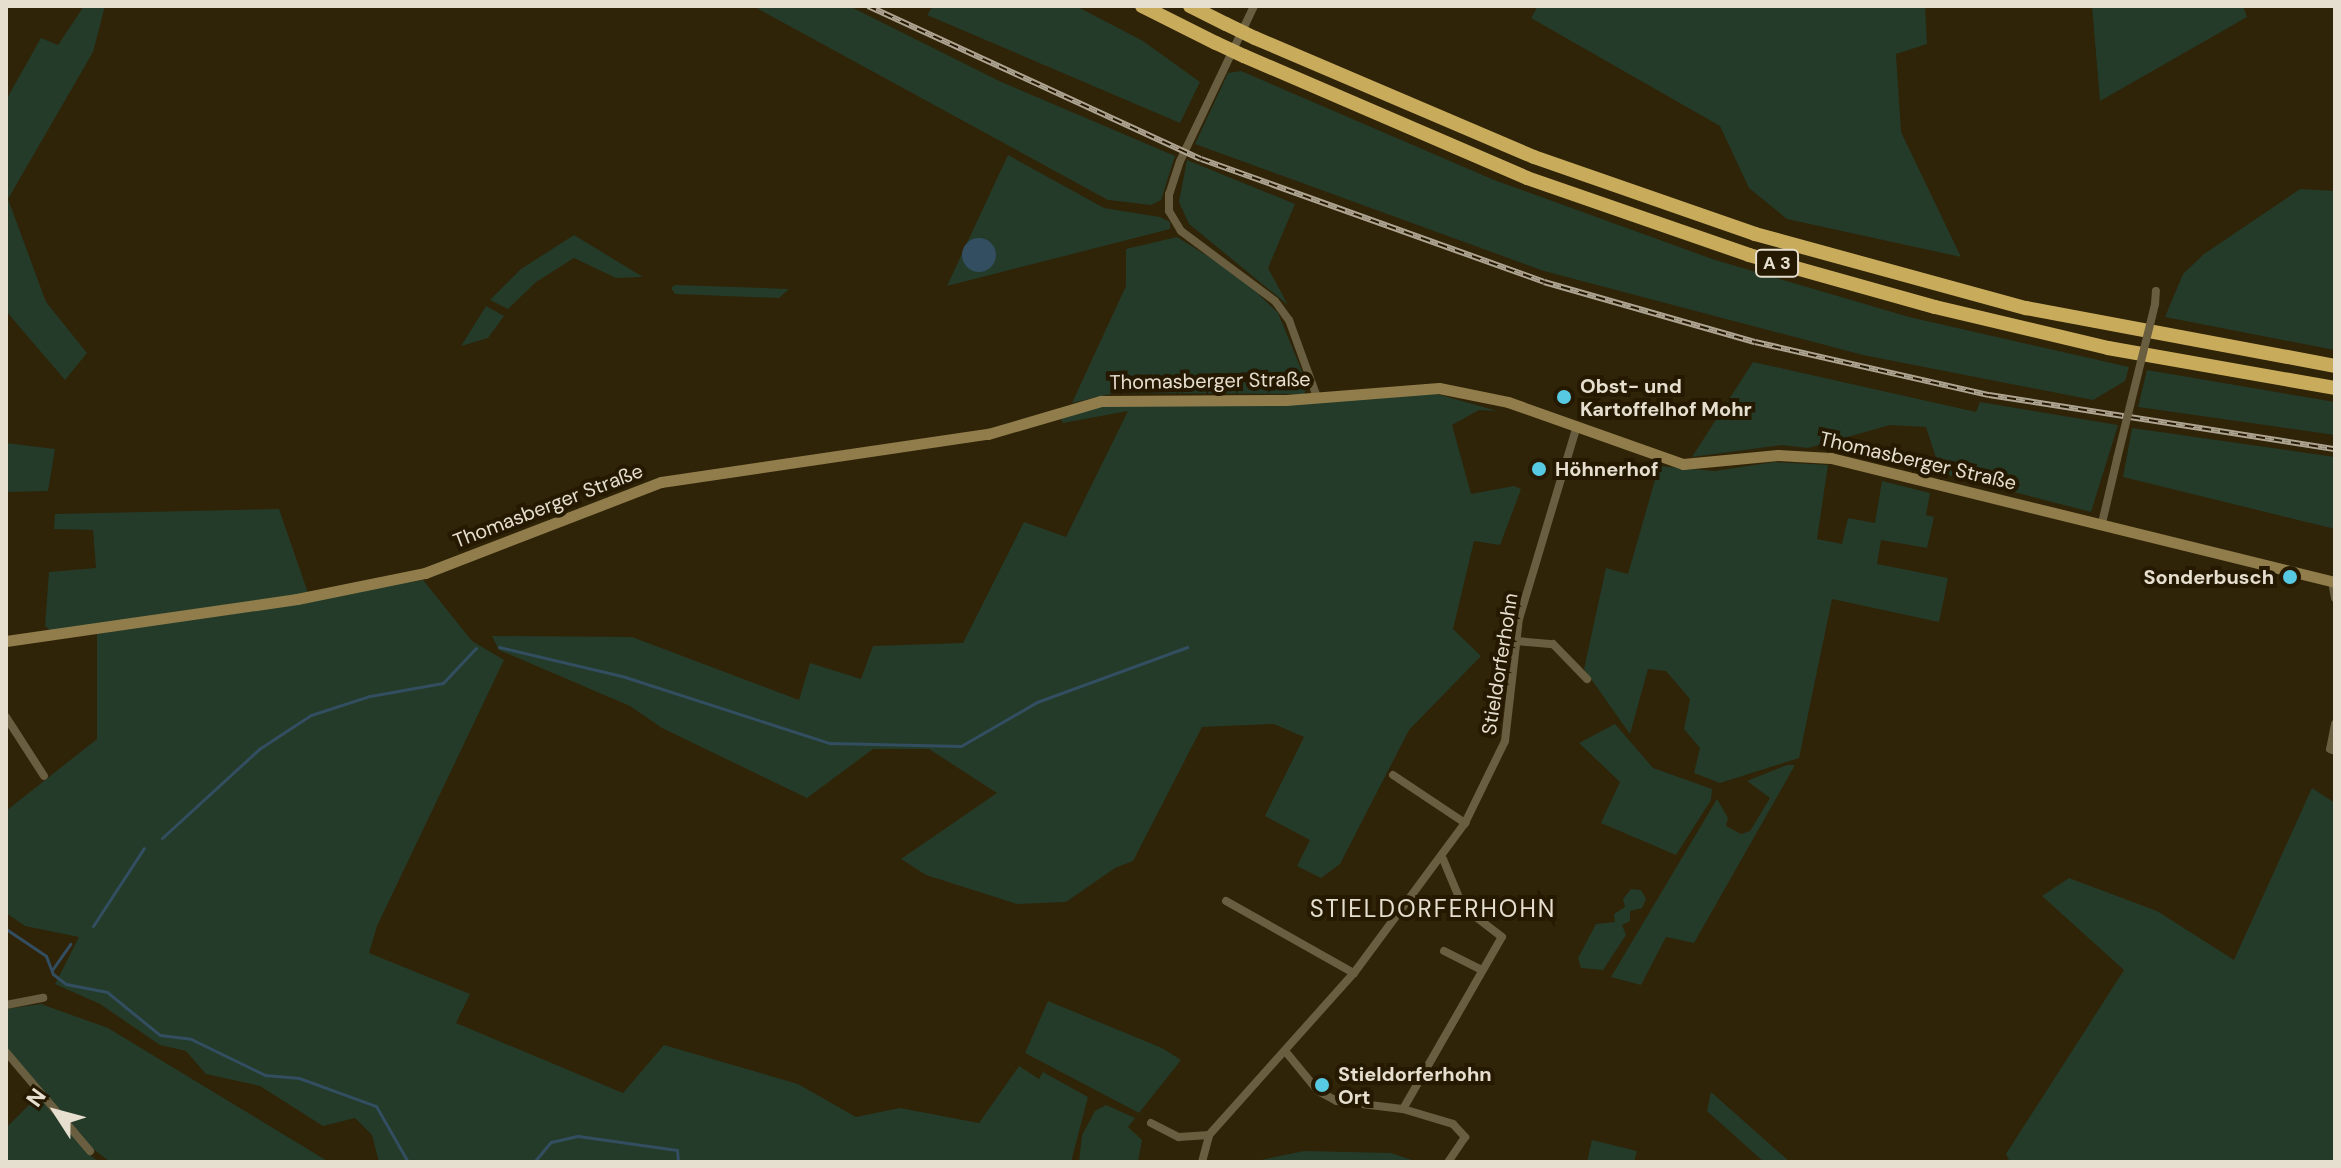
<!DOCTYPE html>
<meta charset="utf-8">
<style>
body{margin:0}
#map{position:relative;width:2341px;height:1168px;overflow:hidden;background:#2f2308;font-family:"DM Sans",sans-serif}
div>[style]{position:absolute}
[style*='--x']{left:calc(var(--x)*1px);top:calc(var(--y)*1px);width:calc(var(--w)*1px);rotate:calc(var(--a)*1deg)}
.green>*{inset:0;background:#243b29}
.water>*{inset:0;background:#324e60}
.round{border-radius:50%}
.stream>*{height:3px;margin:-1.5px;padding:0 1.5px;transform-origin:1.5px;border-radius:1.5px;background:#324e60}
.street>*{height:8px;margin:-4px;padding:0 4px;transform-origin:4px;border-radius:4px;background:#695e3f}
.secondary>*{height:11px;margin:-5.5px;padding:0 5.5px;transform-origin:5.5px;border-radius:5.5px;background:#907d4b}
.highway>*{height:14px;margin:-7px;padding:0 7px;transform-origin:7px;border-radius:7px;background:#c9ac5b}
.rail>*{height:6px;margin-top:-3px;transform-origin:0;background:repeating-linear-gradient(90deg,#251a01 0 9px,#aea492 0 18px);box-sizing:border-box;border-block:2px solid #aea492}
.street-bridge>*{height:8px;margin:-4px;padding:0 4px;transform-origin:4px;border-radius:4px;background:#695e3f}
.highway-bridge>*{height:14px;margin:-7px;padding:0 7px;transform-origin:7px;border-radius:7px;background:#c9ac5b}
.dots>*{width:22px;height:22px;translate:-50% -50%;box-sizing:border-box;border:4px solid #251a01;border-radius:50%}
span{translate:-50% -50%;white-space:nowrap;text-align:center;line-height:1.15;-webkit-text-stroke:8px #251a01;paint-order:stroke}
.shield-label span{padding:2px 6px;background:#251a01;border:2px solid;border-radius:6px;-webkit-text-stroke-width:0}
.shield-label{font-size:18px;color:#e6decf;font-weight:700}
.street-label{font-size:20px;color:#e6decf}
.poi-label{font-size:20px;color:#e6decf;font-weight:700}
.left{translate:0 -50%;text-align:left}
.right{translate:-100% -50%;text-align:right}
.quarter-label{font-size:24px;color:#e6decf;letter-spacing:2px}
.frame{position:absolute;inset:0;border:8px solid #e6decf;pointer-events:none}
.north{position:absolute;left:16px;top:1072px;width:80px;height:80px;-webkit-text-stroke:6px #251a01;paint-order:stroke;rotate:306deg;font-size:22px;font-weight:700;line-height:32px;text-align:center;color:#e6decf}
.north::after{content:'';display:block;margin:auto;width:28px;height:36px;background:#e6decf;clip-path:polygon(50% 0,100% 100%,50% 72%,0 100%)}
</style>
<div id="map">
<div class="green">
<div style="clip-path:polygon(84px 6px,105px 6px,93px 52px,8px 199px,46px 302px,87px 353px,65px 380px,6px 311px,6px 100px,41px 38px,58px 45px)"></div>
<div style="clip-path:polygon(753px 6px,849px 6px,999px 81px,1175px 156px,1161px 200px,1151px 205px,1108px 200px)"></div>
<div style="clip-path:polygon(933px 6px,1076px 6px,1143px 41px,1200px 82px,1180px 123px,927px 15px)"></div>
<div style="clip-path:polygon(1538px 6px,1925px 6px,1927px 44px,1896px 54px,1901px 132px,1961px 257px,1787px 219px,1749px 188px,1720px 126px,1531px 18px)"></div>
<div style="clip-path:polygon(2092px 6px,2243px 6px,2247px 17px,2100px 101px)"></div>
<div style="clip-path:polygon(1241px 71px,1494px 180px,1715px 260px,1909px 317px,2129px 367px,2125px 381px,2093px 400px,1863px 355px,1544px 271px,1195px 144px,1228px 73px)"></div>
<div style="clip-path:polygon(1008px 155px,1104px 208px,1160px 217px,1170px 222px,1170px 229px,947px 286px)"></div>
<div style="clip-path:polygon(1187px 160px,1295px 204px,1268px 268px,1288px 305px,1189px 224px,1179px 202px)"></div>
<div style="clip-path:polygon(2300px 189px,2335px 191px,2335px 350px,2165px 317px,2183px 274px,2204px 254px)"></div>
<div style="clip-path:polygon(574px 235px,643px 277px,616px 278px,574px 258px,536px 282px,508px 309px,490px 300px,521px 269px)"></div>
<div style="clip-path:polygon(1177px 237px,1241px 277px,1278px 313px,1308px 386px,1304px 394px,1115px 393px,1072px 403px,1126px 286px,1126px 249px)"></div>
<div style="clip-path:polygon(675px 285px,789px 289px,779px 298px,675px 294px,671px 288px)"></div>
<div style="clip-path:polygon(486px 306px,504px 316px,488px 338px,461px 346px)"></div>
<div style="clip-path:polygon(1753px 362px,1976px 412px,1980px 402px,2118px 425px,2091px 512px,1941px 473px,1926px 427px,1890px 425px,1808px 448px,1781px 445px,1692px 457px)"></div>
<div style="clip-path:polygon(2147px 370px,2335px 402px,2335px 435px,2138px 407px)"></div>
<div style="clip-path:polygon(1437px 394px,1497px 411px,1479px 410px,1452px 425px,1471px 494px,1514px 486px,1521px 489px,1500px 545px,1474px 541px,1453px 629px,1481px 656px,1409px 730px,1340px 864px,1321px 878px,1297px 866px,1310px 840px,1265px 816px,1304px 737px,1274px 724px,1202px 727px,1133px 861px,1115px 868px,1066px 902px,1017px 904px,926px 875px,901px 859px,997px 793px,929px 749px,873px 749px,807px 798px,662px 728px,630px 706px,499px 650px,492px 636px,632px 637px,799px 700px,810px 663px,861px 679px,873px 646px,963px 643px,1024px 522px,1066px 537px,1128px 411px,1063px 423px,1060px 417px,1113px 404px)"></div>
<div style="clip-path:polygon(2132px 428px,2335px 457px,2335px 529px,2123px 477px)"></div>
<div style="clip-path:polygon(6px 443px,55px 449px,48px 491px,6px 492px)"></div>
<div style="clip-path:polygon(1774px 462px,1828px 465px,1817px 539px,1842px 544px,1848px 518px,1875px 523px,1882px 481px,1930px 493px,1926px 515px,1934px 517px,1927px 548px,1881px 540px,1877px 564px,1948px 578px,1939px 622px,1832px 599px,1799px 758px,1720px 783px,1694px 773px,1700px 748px,1684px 729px,1690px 699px,1666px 671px,1648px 669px,1630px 734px,1584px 669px,1606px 568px,1628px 574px,1659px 466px,1715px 471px)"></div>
<div style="clip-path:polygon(279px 509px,308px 593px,51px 631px,45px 626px,49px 572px,96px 568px,93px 530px,54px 529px,55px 514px)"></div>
<div style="clip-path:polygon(423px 580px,472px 641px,504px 660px,377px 926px,369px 953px,470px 994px,456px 1023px,623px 1093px,664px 1045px,798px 1084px,856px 1117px,900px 1108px,979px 1123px,1019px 1066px,1039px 1079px,1043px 1072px,1088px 1097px,1071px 1162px,379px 1162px,372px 1135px,355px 1118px,323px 1126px,260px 1086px,206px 1074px,186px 1051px,160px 1045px,100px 1004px,55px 984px,79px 937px,25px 926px,6px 913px,6px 811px,97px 739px,97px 634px)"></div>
<div style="clip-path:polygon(1615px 724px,1653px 768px,1712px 789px,1711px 800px,1676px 855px,1601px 823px,1620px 782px,1579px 743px)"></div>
<div style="clip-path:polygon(1787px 765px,1795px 765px,1694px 943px,1666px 937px,1641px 985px,1611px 977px,1717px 799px,1728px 818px,1726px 826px,1741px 834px,1750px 831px,1770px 798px,1747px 781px)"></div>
<div style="clip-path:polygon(2312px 788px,2335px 803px,2335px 1162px,2010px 1162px,2006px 1154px,2124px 970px,2042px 896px,2069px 878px,2157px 911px,2234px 960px)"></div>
<div style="clip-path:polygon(1631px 889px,1641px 890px,1646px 899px,1642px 908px,1630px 911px,1630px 921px,1622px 925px,1626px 935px,1603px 970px,1581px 968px,1578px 958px,1596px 924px,1615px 922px,1614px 914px,1625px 907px,1623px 899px)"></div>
<div style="clip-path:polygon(1048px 1001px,1162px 1048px,1181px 1060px,1139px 1113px,1025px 1053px)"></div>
<div style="clip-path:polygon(41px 1004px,108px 1028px,329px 1162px,110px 1162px,92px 1148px,6px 1048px,6px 1009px)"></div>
<div style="clip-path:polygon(42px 1092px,91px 1156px,99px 1162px,6px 1162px,6px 1128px)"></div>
<div style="clip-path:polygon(1711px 1092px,1790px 1162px,1764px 1162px,1707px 1111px)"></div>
<div style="clip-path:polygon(1106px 1105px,1135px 1118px,1128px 1127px,1142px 1140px,1138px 1162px,1079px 1162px,1082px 1135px,1095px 1111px)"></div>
<div style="clip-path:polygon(1592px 1140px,1637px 1151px,1634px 1162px,1587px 1162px)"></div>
<div style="clip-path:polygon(1304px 1151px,1391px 1153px,1418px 1162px,1251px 1162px)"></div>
</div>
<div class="water">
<div class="round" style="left:962px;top:238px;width:34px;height:34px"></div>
</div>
<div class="stream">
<div style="--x:499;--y:647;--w:126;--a:13.3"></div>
<div style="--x:622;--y:676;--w:219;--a:17.9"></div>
<div style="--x:830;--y:743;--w:131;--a:1.3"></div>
<div style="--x:961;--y:746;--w:88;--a:-30.1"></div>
<div style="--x:1037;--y:702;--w:160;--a:-20.1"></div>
<div style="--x:162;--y:838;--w:132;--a:-42.5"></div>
<div style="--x:259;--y:749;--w:62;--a:-33.2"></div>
<div style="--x:311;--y:715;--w:62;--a:-17.9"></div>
<div style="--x:370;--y:696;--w:74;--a:-10.1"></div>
<div style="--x:443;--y:683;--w:48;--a:-46.7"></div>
<div style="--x:93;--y:926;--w:93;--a:-56.8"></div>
<div style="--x:6;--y:929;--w:48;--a:34"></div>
<div style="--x:46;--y:956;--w:19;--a:69"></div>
<div style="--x:53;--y:974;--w:16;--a:38"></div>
<div style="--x:66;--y:984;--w:42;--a:11"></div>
<div style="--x:107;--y:992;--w:68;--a:39.1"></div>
<div style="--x:160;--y:1035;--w:31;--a:7"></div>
<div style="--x:191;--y:1039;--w:82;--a:25.9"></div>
<div style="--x:265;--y:1075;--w:34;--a:5"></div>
<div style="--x:299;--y:1078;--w:82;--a:20"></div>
<div style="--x:376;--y:1106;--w:64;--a:60.3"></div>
<div style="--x:52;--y:970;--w:32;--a:-55"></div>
<div style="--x:534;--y:1162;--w:26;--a:-50"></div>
<div style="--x:551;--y:1142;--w:28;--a:-13"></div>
<div style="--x:578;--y:1136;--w:100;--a:8"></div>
<div style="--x:677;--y:1150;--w:12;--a:85"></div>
</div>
<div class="street">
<div style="--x:1254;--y:6;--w:172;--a:115.5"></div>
<div style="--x:1180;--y:161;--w:35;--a:108"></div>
<div style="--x:1169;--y:194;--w:17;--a:90"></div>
<div style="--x:1169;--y:211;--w:23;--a:59"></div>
<div style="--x:1181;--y:231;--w:117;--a:36.7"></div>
<div style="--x:1275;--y:301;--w:24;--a:54"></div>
<div style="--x:1289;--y:320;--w:82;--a:70"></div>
<div style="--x:2155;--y:304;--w:13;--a:-86"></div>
<div style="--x:2102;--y:523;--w:66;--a:-76.8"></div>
<div style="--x:2332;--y:581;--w:17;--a:80"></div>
<div style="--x:1516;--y:641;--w:37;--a:5"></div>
<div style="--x:1553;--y:644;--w:49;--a:45.8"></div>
<div style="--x:6;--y:717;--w:70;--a:57.2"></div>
<div style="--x:2335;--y:724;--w:25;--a:101"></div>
<div style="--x:2330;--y:749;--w:5;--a:22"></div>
<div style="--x:1393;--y:775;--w:87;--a:33.7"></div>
<div style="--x:1226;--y:901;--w:147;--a:29.4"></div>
<div style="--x:1444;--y:951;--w:42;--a:26.6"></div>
<div style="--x:6;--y:1005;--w:38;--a:-11"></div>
<div style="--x:6;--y:1052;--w:130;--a:49.7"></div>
<div style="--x:1286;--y:1052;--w:50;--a:50.6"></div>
<div style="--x:1318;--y:1091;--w:21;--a:28"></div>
<div style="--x:1337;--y:1101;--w:66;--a:6.9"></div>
<div style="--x:1403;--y:1109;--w:52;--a:16.7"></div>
<div style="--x:1453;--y:1124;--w:18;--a:47"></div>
<div style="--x:1465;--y:1137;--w:30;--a:124"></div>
<div style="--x:1403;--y:1109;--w:198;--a:-60.1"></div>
<div style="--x:1502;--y:937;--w:49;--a:-142.4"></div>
<div style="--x:1463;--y:907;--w:52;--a:-112.6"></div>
<div style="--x:1151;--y:1123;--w:31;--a:27"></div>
<div style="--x:1179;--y:1137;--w:30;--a:-4"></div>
<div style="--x:1209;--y:1135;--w:217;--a:-48.2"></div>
<div style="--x:1354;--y:973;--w:187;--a:-53.5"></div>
<div style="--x:1465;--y:823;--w:91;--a:-64"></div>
<div style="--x:1505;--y:741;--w:123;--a:-83.5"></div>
<div style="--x:1519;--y:619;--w:202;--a:-73.3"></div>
<div style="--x:1202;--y:1162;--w:28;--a:-75"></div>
</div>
<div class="secondary">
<div style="--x:6;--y:641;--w:294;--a:-8.2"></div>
<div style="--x:297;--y:599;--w:131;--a:-11.5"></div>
<div style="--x:425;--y:573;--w:253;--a:-21.1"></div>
<div style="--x:661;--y:482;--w:331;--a:-8.4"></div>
<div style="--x:988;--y:434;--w:118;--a:-16.3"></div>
<div style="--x:1101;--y:401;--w:185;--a:-0.3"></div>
<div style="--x:1286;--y:400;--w:153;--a:-4.5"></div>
<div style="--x:1439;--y:388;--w:70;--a:11.5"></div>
<div style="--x:1508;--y:402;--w:186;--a:19.5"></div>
<div style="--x:1683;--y:464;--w:95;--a:-5.4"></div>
<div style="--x:1778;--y:455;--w:53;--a:3.2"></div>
<div style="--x:1831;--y:458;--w:519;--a:13.82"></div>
</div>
<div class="highway">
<div style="--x:1142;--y:6;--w:83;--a:26.6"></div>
<div style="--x:1190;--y:6;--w:40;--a:26.6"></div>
<div style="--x:1255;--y:38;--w:303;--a:23.1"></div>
<div style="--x:1534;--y:157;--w:234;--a:19.2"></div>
<div style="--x:1755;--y:234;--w:281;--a:15.3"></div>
<div style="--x:2026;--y:308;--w:314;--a:10.6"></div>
<div style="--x:1244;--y:56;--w:308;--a:23.3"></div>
<div style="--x:1527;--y:178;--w:235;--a:19.1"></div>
<div style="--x:1749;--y:255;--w:193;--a:15.6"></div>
<div style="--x:1935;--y:307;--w:178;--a:13.3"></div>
<div style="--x:2108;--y:348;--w:230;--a:10"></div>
</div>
<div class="rail">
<div style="--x:868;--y:6;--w:366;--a:24.7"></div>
<div style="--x:1201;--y:159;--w:364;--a:19.7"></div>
<div style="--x:1544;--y:282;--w:219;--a:15.9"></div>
<div style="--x:1755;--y:342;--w:240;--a:12.8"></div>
<div style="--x:1989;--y:395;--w:350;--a:8.9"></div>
</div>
<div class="street-bridge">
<div style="--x:2117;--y:459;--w:160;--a:-76.2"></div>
</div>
<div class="highway-bridge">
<div style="--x:1226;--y:24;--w:32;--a:26"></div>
<div style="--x:1216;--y:43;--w:31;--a:25"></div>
</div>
<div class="dots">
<div style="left:1564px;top:397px;background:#58c9e3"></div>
<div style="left:1539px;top:469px;background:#58c9e3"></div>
<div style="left:2290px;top:577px;background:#58c9e3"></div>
<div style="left:1322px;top:1085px;background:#58c9e3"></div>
</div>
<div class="shield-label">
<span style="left:1777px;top:263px">A 3</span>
</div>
<div class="street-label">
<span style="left:1210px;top:381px;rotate:-1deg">Thomasberger Straße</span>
<span style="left:1918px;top:461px;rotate:13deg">Thomasberger Straße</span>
<span style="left:548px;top:506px;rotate:-21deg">Thomasberger Straße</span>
<span style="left:1500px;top:664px;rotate:-81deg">Stieldorferhohn</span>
</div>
<div class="poi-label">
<span class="left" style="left:1580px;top:398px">Obst- und<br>Kartoffelhof Mohr</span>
<span class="left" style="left:1555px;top:469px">Höhnerhof</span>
<span class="right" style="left:2274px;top:577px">Sonderbusch</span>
<span class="left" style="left:1338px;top:1086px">Stieldorferhohn<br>Ort</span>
</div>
<div class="quarter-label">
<span style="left:1433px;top:909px">STIELDORFERHOHN</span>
</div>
<div class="frame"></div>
<div class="north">N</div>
</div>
